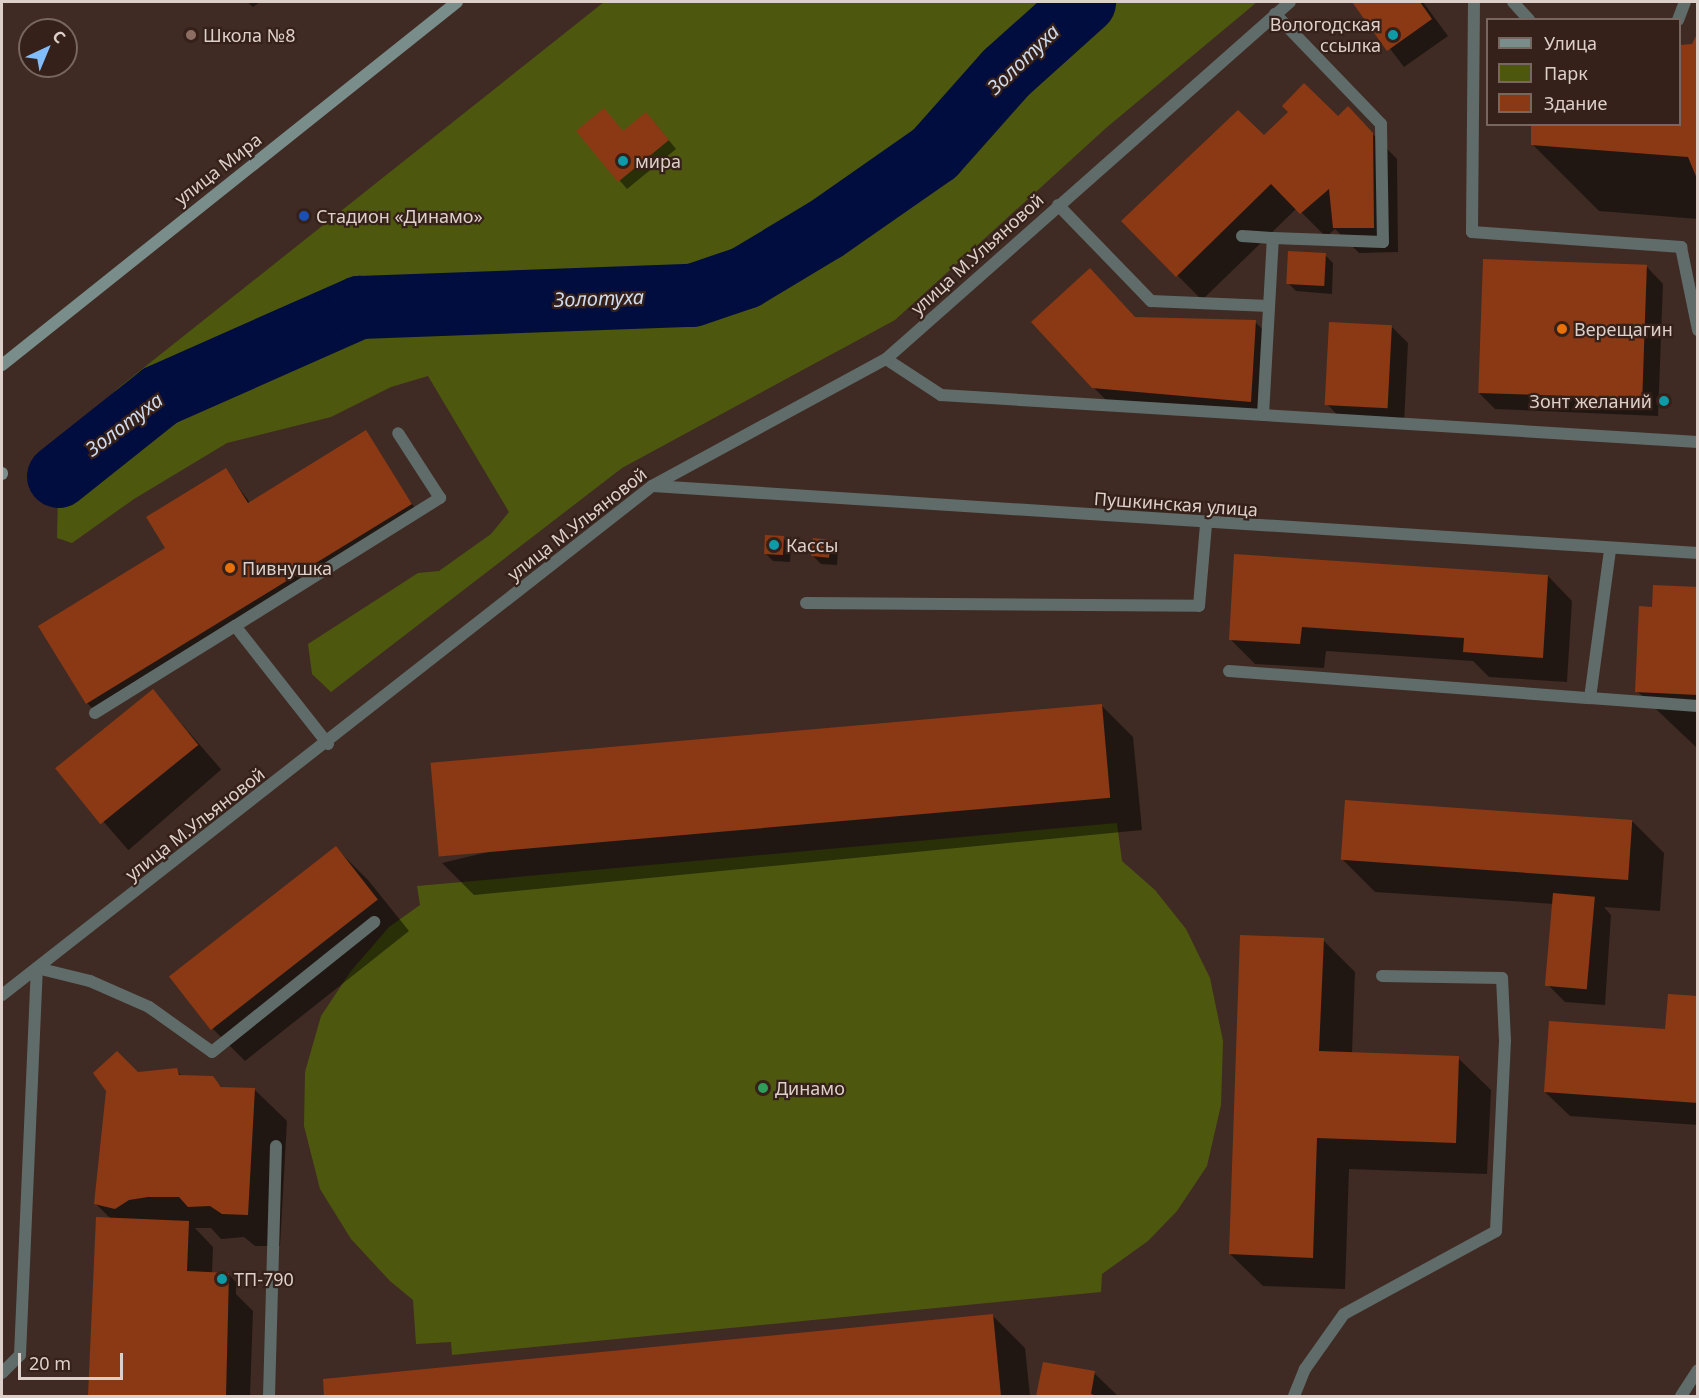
<!DOCTYPE html>
<meta charset="utf-8">
<style>
body{margin:0}
#map{position:relative;width:1699px;height:1398px;overflow:hidden;background:#3f2b23;font-family:"Noto Sans",sans-serif}
div>[style]{position:absolute}
[style*='--x']{left:calc(var(--x)*1px);top:calc(var(--y)*1px);width:calc(var(--w)*1px);rotate:calc(var(--a)*1deg)}
.green>*{inset:0;background:#4d580e}
.shadow>*{inset:0;background:#0007;transform-origin:0 0}
.river>*{height:63px;margin:-31.5px;padding:0 31.5px;transform-origin:31.5px;border-radius:31.5px;background:#000d3e}
.building>*{inset:0;background:#8b3914;transform-origin:0 0}
.lane>*{height:12px;margin:-6px;padding:0 6px;transform-origin:6px;border-radius:6px;background:#5f6c6a}
.street>*{height:12px;margin:-6px;padding:0 6px;transform-origin:6px;border-radius:6px;background:#5f6c6a}
.secondary>*{height:12px;margin:-6px;padding:0 6px;transform-origin:6px;border-radius:6px;background:#798d8a}
.dots>*{width:16px;height:16px;translate:-50% -50%;box-sizing:border-box;border:3px solid #352119;border-radius:50%}
span{translate:-50% -50%;white-space:nowrap;text-align:center;line-height:1.15;-webkit-text-stroke:4.5px #352119;paint-order:stroke}
.poi-label{font-size:18px;color:#ddd0ca}
.right{translate:-100% -50%;text-align:right}
.left{translate:0 -50%;text-align:left}
.street-label{font-size:18px;color:#ddd0ca}
.water-label{font-size:20px;color:#cedaee;font-style:italic}
.frame{position:absolute;inset:0;border:3px solid #ddd0ca;pointer-events:none}
.legend{position:absolute;left:1486px;top:18px;width:195px;height:108px;box-sizing:border-box;background:#352119;border:2px solid #786760;margin:0;padding:8px 10px;list-style:none;font-size:18px;color:#ddd0ca}
.legend li{display:flex;align-items:center;gap:12px;height:30px}
.legend b{width:30px;border:2px solid #786760}
.north{position:absolute;left:18px;top:18px;width:60px;height:60px;box-sizing:border-box;background:#352119;border:2px solid #786760;border-radius:50%;rotate:44deg;font-size:16px;font-weight:700;line-height:24px;text-align:center;color:#ddd0ca}
.north::after{content:'';display:block;margin:auto;width:21px;height:27px;background:#80bdfa;clip-path:polygon(50% 0,100% 100%,50% 72%,0 100%)}
.scale{position:absolute;left:18px;top:1353px;width:105px;height:27px;box-sizing:border-box;border:3px solid #ddd0ca;border-top:0;padding-left:8px;font-size:18px;line-height:21px;white-space:nowrap;color:#ddd0ca;-webkit-text-stroke:4px #352119;paint-order:stroke}
</style>
<div id="map">
<div class="green">
<div style="clip-path:polygon(604px 2px,1257px 2px,1106px 128px,895px 320px,622px 468px,331px 692px,312px 674px,308px 644px,418px 573px,439px 571px,491px 534px,509px 512px,428px 376px,391px 387px,331px 417px,227px 443px,134px 499px,72px 543px,57px 538px,59px 449px,117px 389px)"></div>
<div style="clip-path:polygon(1117px 823px,1122px 861px,1155px 890px,1186px 929px,1210px 978px,1223px 1041px,1221px 1105px,1207px 1166px,1177px 1211px,1148px 1241px,1102px 1274px,1101px 1292px,452px 1355px,451px 1342px,416px 1344px,413px 1300px,390px 1281px,351px 1239px,320px 1189px,304px 1126px,305px 1072px,321px 1016px,351px 971px,389px 927px,420px 905px,417px 886px)"></div>
</div>
<div class="shadow">
<div style="clip-path:polygon(247px 2px,260px 2px,253px 7px)"></div>
<div style="clip-path:polygon(1354px 2px,1423px 2px,1448px 36px,1404px 67px)"></div>
<div style="clip-path:polygon(1698px 35px,1698px 219px,1599px 211px,1532px 144px,1680px 124px,1680px 46px,1693px 46px)"></div>
<div style="clip-path:polygon(1348px 109px,1397px 159px,1398px 252px,1359px 253px,1335px 229px,1326px 237px,1297px 208px,1202px 300px,1123px 221px,1264px 137px,1338px 118px)"></div>
<div style="clip-path:polygon(654px 122px,676px 149px,627px 189px,578px 131px,624px 133px)"></div>
<div style="clip-path:polygon(1325px 255px,1333px 263px,1332px 294px,1296px 291px,1288px 283px)"></div>
<div style="clip-path:polygon(1647px 267px,1663px 284px,1658px 416px,1495px 409px,1479px 393px)"></div>
<div style="clip-path:polygon(1136px 318px,1255px 322px,1272px 338px,1267px 418px,1110px 404px,1093px 387px)"></div>
<div style="clip-path:polygon(1391px 326px,1408px 343px,1404px 424px,1343px 421px,1327px 404px)"></div>
<div style="clip-path:polygon(366px 432px,418px 513px,95px 711px,87px 703px,226px 470px,250px 503px)"></div>
<div style="clip-path:polygon(783px 538px,791px 546px,790px 562px,773px 561px,765px 553px)"></div>
<div style="clip-path:polygon(830px 541px,838px 549px,837px 565px,821px 564px,813px 556px)"></div>
<div style="clip-path:polygon(1548px 576px,1572px 601px,1567px 682px,1489px 677px,1473px 661px,1326px 651px,1324px 668px,1255px 664px,1230px 639px)"></div>
<div style="clip-path:polygon(1698px 588px,1698px 749px,1637px 691px,1654px 608px)"></div>
<div style="left:153px;top:691px;width:104px;height:123px;rotate:49deg"></div>
<div style="clip-path:polygon(1101px 705px,1133px 737px,1142px 830px,474px 895px,442px 863px)"></div>
<div style="clip-path:polygon(1632px 821px,1664px 853px,1660px 911px,1604px 907px,1611px 915px,1605px 1005px,1565px 1002px,1548px 985px,1554px 904px,1375px 892px,1343px 860px)"></div>
<div style="clip-path:polygon(336px 848px,368px 880px,409px 931px,245px 1061px,213px 1029px)"></div>
<div style="clip-path:polygon(1323px 940px,1355px 972px,1352px 1054px,1458px 1058px,1491px 1090px,1487px 1174px,1349px 1169px,1345px 1289px,1263px 1286px,1230px 1254px)"></div>
<div style="clip-path:polygon(1698px 998px,1698px 1125px,1570px 1116px,1545px 1092px,1667px 1030px)"></div>
<div style="clip-path:polygon(176px 1070px,183px 1077px,213px 1078px,224px 1089px,254px 1089px,287px 1121px,280px 1246px,255px 1246px,244px 1237px,221px 1239px,211px 1228px,195px 1228px,213px 1247px,212px 1274px,228px 1274px,236px 1282px,236px 1294px,253px 1311px,250px 1396px,90px 1396px,97px 1218px,111px 1219px,95px 1203px,138px 1073px)"></div>
<div style="clip-path:polygon(993px 1316px,1025px 1348px,1030px 1396px,326px 1396px,324px 1381px)"></div>
<div style="clip-path:polygon(1044px 1363px,1094px 1373px,1118px 1396px,1038px 1396px)"></div>
</div>
<div class="river">
<div style="--x:58;--y:476;--w:130;--a:-38.5"></div>
<div style="--x:160;--y:395;--w:218;--a:-23.9"></div>
<div style="--x:359;--y:307;--w:333;--a:-2.1"></div>
<div style="--x:692;--y:295;--w:56;--a:-18.8"></div>
<div style="--x:745;--y:277;--w:93;--a:-31"></div>
<div style="--x:825;--y:229;--w:133;--a:-34.9"></div>
<div style="--x:934;--y:153;--w:108;--a:-48.4"></div>
<div style="--x:1006;--y:72;--w:105;--a:-41.9"></div>
</div>
<div class="building">
<div style="clip-path:polygon(1352px 2px,1420px 2px,1432px 19px,1387px 51px)"></div>
<div style="clip-path:polygon(1698px 32px,1698px 181px,1688px 157px,1531px 145px,1531px 124px,1680px 124px,1680px 45px,1692px 44px)"></div>
<div style="clip-path:polygon(1304px 83px,1338px 116px,1348px 106px,1373px 133px,1374px 228px,1333px 228px,1329px 189px,1300px 214px,1271px 184px,1176px 277px,1121px 221px,1238px 110px,1264px 135px,1288px 112px,1282px 106px)"></div>
<div style="clip-path:polygon(604px 108px,623px 131px,646px 112px,669px 140px,618px 182px,576px 131px)"></div>
<div style="left:1288px;top:251px;width:38px;height:33px;rotate:3deg"></div>
<div style="left:1483px;top:259px;width:164px;height:134px;rotate:2deg"></div>
<div style="clip-path:polygon(1090px 268px,1135px 317px,1256px 320px,1251px 402px,1092px 388px,1031px 322px)"></div>
<div style="left:1329px;top:322px;width:63px;height:83px;rotate:3deg"></div>
<div style="clip-path:polygon(366px 430px,412px 504px,86px 704px,38px 626px,165px 548px,146px 517px,226px 468px,248px 503px)"></div>
<div style="left:765px;top:535px;width:19px;height:19px;rotate:3deg"></div>
<div style="left:813px;top:538px;width:18px;height:18px;rotate:6deg"></div>
<div style="clip-path:polygon(1234px 554px,1548px 575px,1543px 658px,1463px 652px,1464px 638px,1302px 627px,1300px 644px,1229px 640px)"></div>
<div style="clip-path:polygon(1653px 585px,1698px 587px,1698px 695px,1635px 692px,1639px 606px,1652px 607px)"></div>
<div style="left:153px;top:689px;width:72px;height:126px;rotate:51deg"></div>
<div style="left:1102px;top:704px;width:94px;height:674px;rotate:85deg"></div>
<div style="left:1345px;top:800px;width:288px;height:60px;rotate:4deg"></div>
<div style="left:336px;top:846px;width:68px;height:212px;rotate:52deg"></div>
<div style="left:1553px;top:893px;width:42px;height:93px;rotate:5deg"></div>
<div style="clip-path:polygon(1240px 935px,1324px 938px,1319px 1051px,1459px 1056px,1456px 1143px,1317px 1138px,1313px 1258px,1229px 1254px)"></div>
<div style="clip-path:polygon(1668px 994px,1698px 996px,1698px 1103px,1544px 1092px,1549px 1021px,1665px 1029px)"></div>
<div style="clip-path:polygon(117px 1051px,138px 1072px,177px 1068px,179px 1075px,213px 1076px,221px 1087px,255px 1088px,248px 1215px,222px 1214px,210px 1206px,188px 1207px,179px 1197px,148px 1197px,129px 1200px,115px 1209px,94px 1204px,106px 1091px,93px 1073px)"></div>
<div style="clip-path:polygon(96px 1217px,189px 1221px,187px 1271px,229px 1273px,226px 1396px,88px 1396px)"></div>
<div style="clip-path:polygon(993px 1314px,1001px 1396px,324px 1396px,323px 1379px)"></div>
<div style="clip-path:polygon(1043px 1362px,1095px 1371px,1091px 1394px,1097px 1396px,1036px 1396px)"></div>
</div>
<div class="lane">
<div style="--x:1474;--y:2;--w:230;--a:90.5"></div>
<div style="--x:1472;--y:232;--w:210;--a:4.1"></div>
<div style="--x:1681;--y:247;--w:85;--a:78.4"></div>
<div style="--x:1513;--y:2;--w:24;--a:48"></div>
<div style="--x:1678;--y:20;--w:19;--a:-69"></div>
<div style="--x:1058;--y:205;--w:134;--a:45.9"></div>
<div style="--x:1151;--y:301;--w:118;--a:2.4"></div>
<div style="--x:1242;--y:236;--w:31;--a:4"></div>
<div style="--x:1263;--y:415;--w:177;--a:-86.8"></div>
<div style="--x:1273;--y:238;--w:110;--a:2.1"></div>
<div style="--x:1383;--y:242;--w:118;--a:-91"></div>
<div style="--x:1381;--y:124;--w:153;--a:-133.9"></div>
<div style="--x:806;--y:603;--w:393;--a:0.4"></div>
<div style="--x:1199;--y:606;--w:82;--a:-85.1"></div>
<div style="--x:1229;--y:671;--w:362;--a:4.3"></div>
<div style="--x:1590;--y:698;--w:149;--a:-82.3"></div>
<div style="--x:1590;--y:698;--w:108;--a:4.2"></div>
<div style="--x:95;--y:713;--w:165;--a:-31.9"></div>
<div style="--x:328;--y:744;--w:150;--a:-128.2"></div>
<div style="--x:235;--y:626;--w:242;--a:-32"></div>
<div style="--x:440;--y:498;--w:77;--a:-122.9"></div>
<div style="--x:2;--y:1373;--w:25;--a:-45"></div>
<div style="--x:20;--y:1355;--w:387;--a:-87.5"></div>
<div style="--x:37;--y:968;--w:55;--a:13.8"></div>
<div style="--x:90;--y:981;--w:64;--a:23.8"></div>
<div style="--x:149;--y:1007;--w:77;--a:35.5"></div>
<div style="--x:212;--y:1052;--w:208;--a:-38.7"></div>
<div style="--x:269;--y:1396;--w:250;--a:-88.4"></div>
<div style="--x:1294;--y:1396;--w:29;--a:-68"></div>
<div style="--x:1305;--y:1369;--w:67;--a:-54.7"></div>
<div style="--x:1344;--y:1314;--w:173;--a:-28.6"></div>
<div style="--x:1496;--y:1231;--w:190;--a:-87.3"></div>
<div style="--x:1505;--y:1041;--w:63;--a:-92.7"></div>
<div style="--x:1502;--y:978;--w:120;--a:-179"></div>
<div style="--x:1681;--y:1396;--w:31;--a:-57"></div>
</div>
<div class="street">
<div style="--x:886;--y:359;--w:66;--a:33.2"></div>
<div style="--x:941;--y:395;--w:758;--a:3.55"></div>
<div style="--x:653;--y:486;--w:1047;--a:3.67"></div>
<div style="--x:2;--y:995;--w:826;--a:-38.06"></div>
<div style="--x:652;--y:486;--w:266;--a:-28.5"></div>
<div style="--x:886;--y:359;--w:539;--a:-41.47"></div>
</div>
<div class="secondary">
<div style="--x:2;--y:365;--w:582;--a:-38.58"></div>
<div style="--x:2;--y:473;--w:1;--a:90"></div>
</div>
<div class="dots">
<div style="left:191px;top:35px;background:#8d6e63"></div>
<div style="left:1393px;top:35px;background:#0f9aa8"></div>
<div style="left:623px;top:161px;background:#0f9aa8"></div>
<div style="left:304px;top:216px;background:#1a4fb4"></div>
<div style="left:1562px;top:329px;background:#e8710a"></div>
<div style="left:1664px;top:401px;background:#0f9aa8"></div>
<div style="left:774px;top:545px;background:#0f9aa8"></div>
<div style="left:230px;top:568px;background:#e8710a"></div>
<div style="left:763px;top:1088px;background:#2e9e5b"></div>
<div style="left:222px;top:1279px;background:#0f9aa8"></div>
</div>
<div class="poi-label">
<span class="right" style="left:1381px;top:35px">Вологодская<br>ссылка</span>
<span class="left" style="left:203px;top:35px">Школа №8</span>
<span class="left" style="left:635px;top:161px">мира</span>
<span class="left" style="left:316px;top:216px">Стадион «Динамо»</span>
<span class="left" style="left:1574px;top:329px">Верещагин</span>
<span class="right" style="left:1652px;top:401px">Зонт желаний</span>
<span class="left" style="left:786px;top:545px">Кассы</span>
<span class="left" style="left:242px;top:568px">Пивнушка</span>
<span class="left" style="left:775px;top:1088px">Динамо</span>
<span class="left" style="left:234px;top:1279px">ТП-790</span>
</div>
<div class="street-label">
<span style="left:218px;top:169px;rotate:-38deg">улица Мира</span>
<span style="left:977px;top:254px;rotate:-42deg">улица М.Ульяновой</span>
<span style="left:1176px;top:504px;rotate:4deg">Пушкинская улица</span>
<span style="left:577px;top:524px;rotate:-38deg">улица М.Ульяновой</span>
<span style="left:195px;top:824px;rotate:-38deg">улица М.Ульяновой</span>
</div>
<div class="water-label">
<span style="left:1023px;top:59px;rotate:-44deg">Золотуха</span>
<span style="left:599px;top:298px;rotate:-2deg">Золотуха</span>
<span style="left:124px;top:424px;rotate:-37deg">Золотуха</span>
</div>
<div class="frame"></div>
<ul class="legend">
<li><b style="height:8px;background:#798d8a"></b>Улица</li>
<li><b style="height:16px;background:#4d580e"></b>Парк</li>
<li><b style="height:16px;background:#8b3914"></b>Здание</li>
</ul>
<div class="north">С</div>
<div class="scale">20 m</div>
</div>
